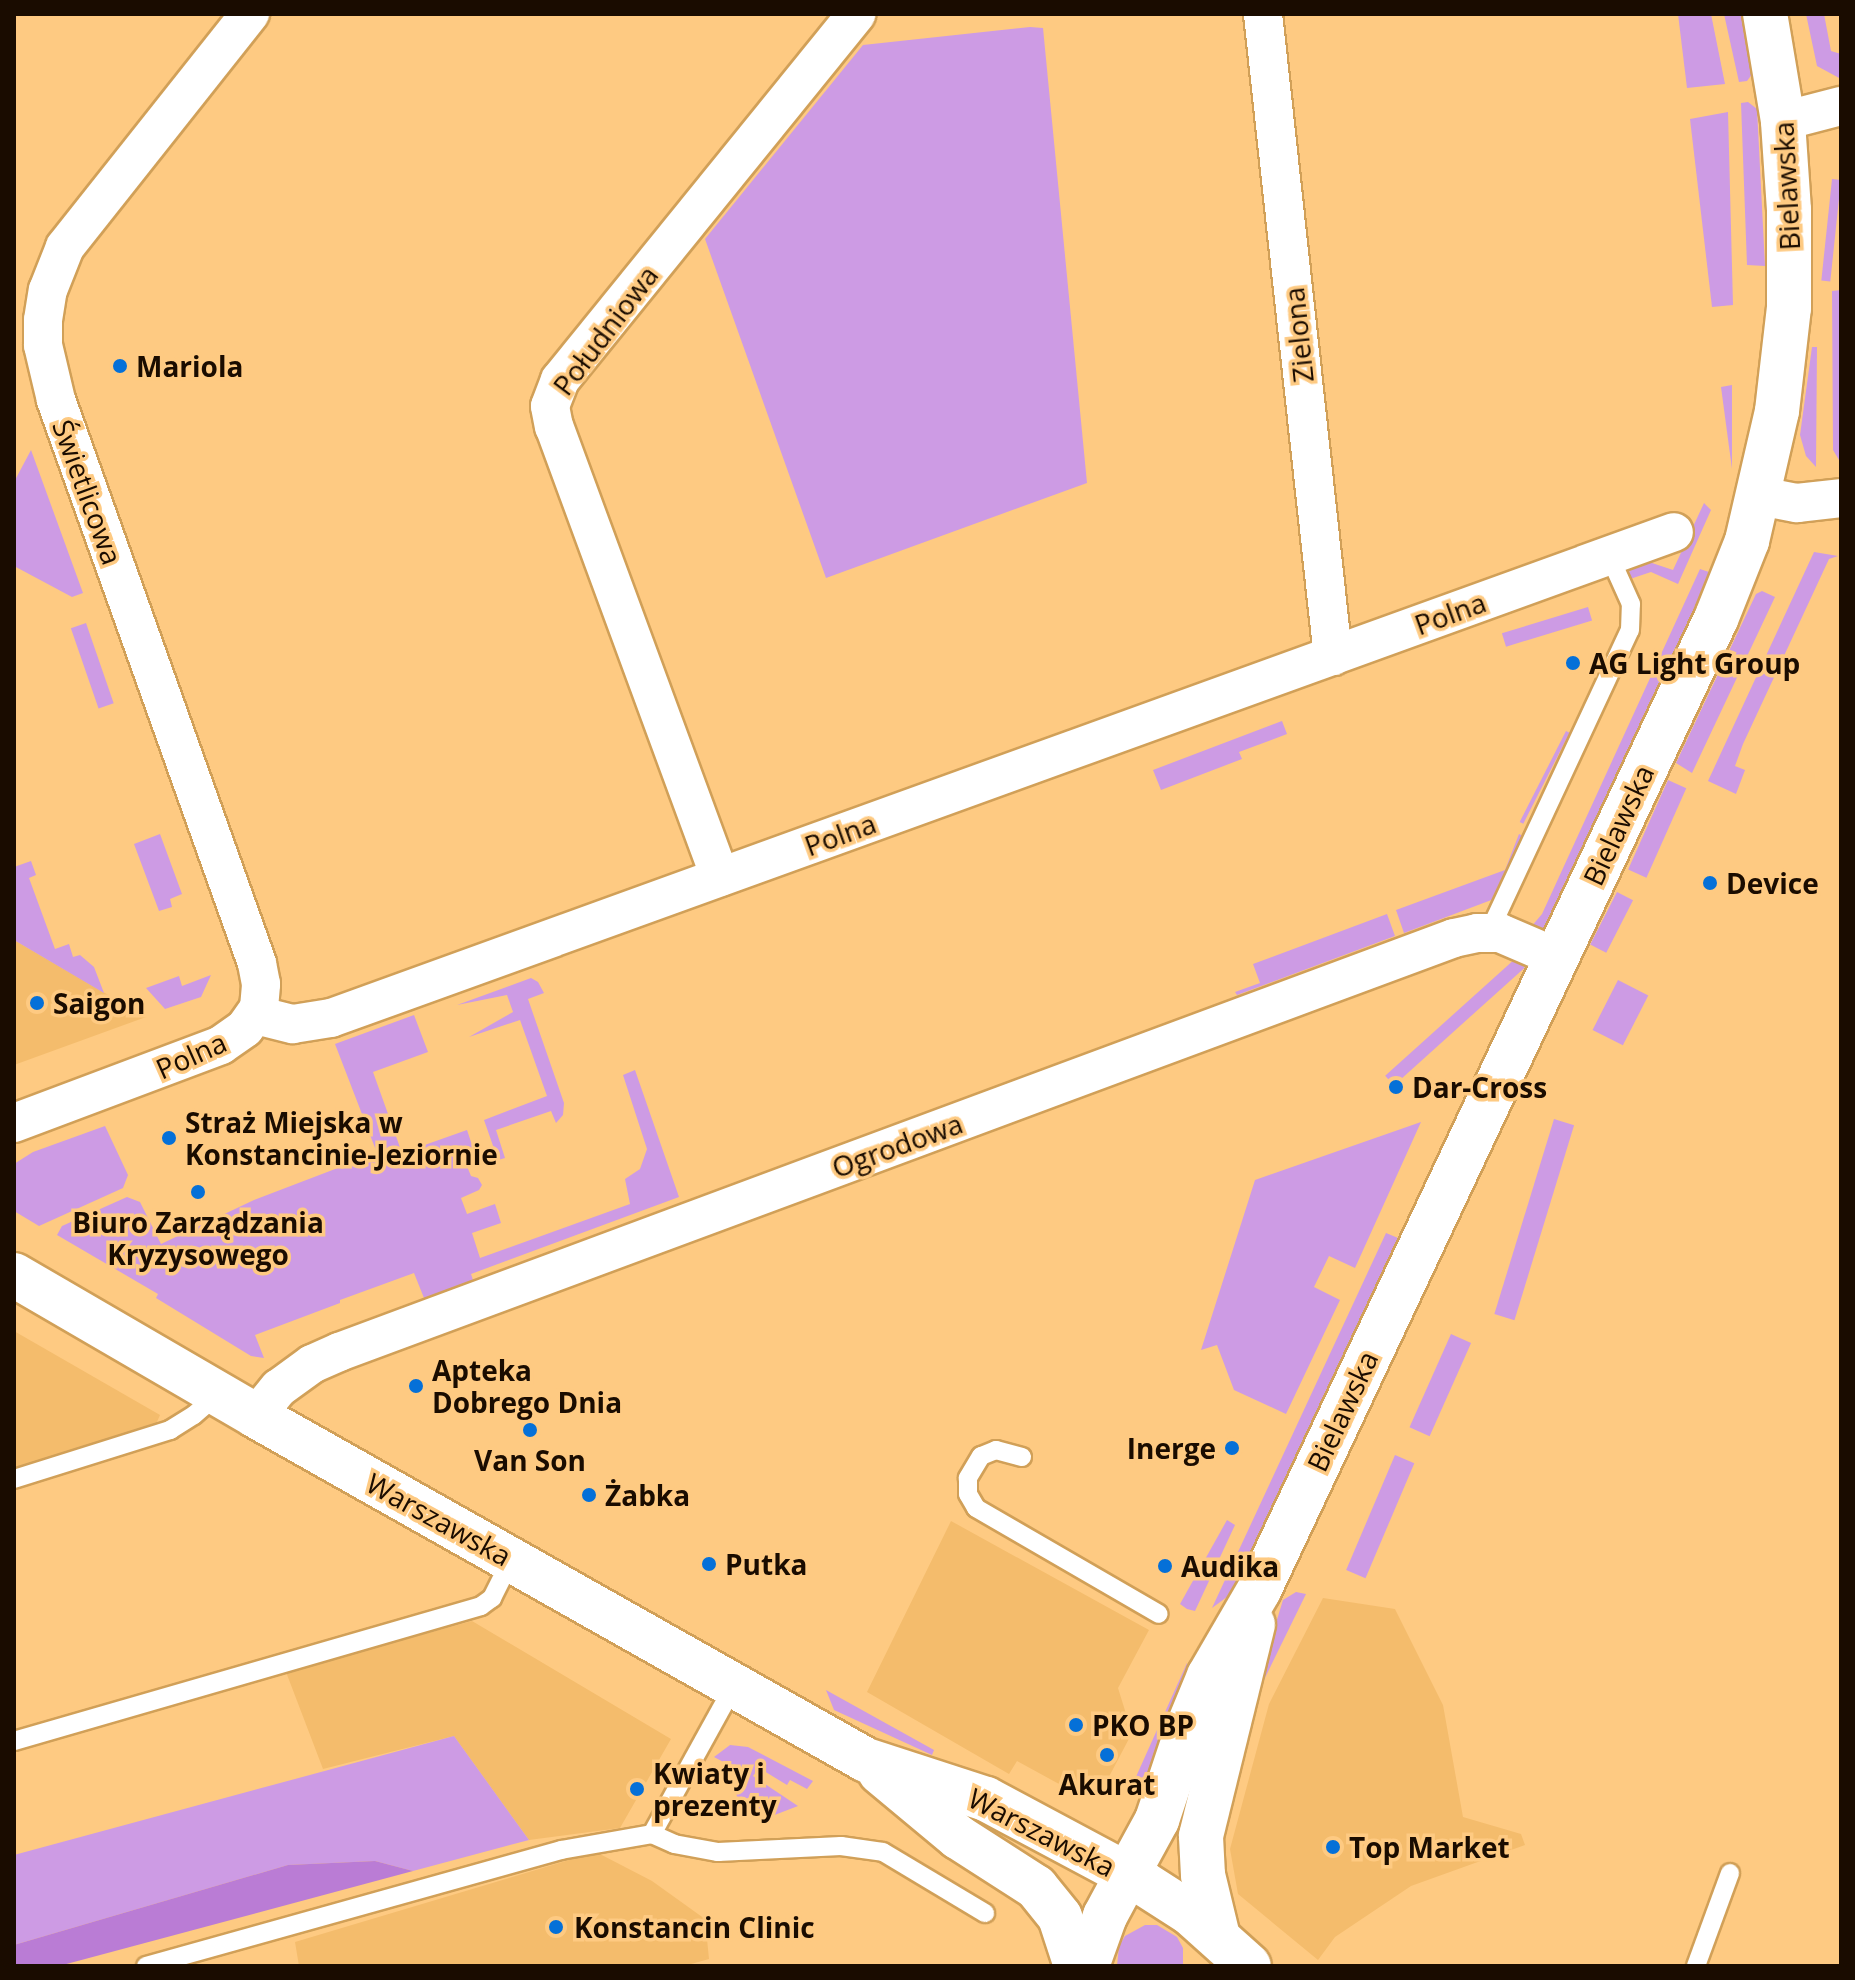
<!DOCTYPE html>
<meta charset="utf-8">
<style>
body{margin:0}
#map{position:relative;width:1855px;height:1980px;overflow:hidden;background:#feca82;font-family:"Open Sans",sans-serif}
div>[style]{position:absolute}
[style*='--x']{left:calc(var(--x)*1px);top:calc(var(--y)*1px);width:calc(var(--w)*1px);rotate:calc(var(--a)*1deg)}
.built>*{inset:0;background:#f4bc6c}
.green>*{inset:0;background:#cd9be4;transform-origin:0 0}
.forest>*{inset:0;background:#ba7cd5}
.roads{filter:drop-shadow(2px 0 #d1a058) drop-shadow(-2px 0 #d1a058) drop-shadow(0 2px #d1a058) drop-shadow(0 -2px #d1a058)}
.service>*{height:18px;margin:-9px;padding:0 9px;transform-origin:9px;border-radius:9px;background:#fff}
.minor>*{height:38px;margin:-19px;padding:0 19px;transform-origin:19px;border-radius:19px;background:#fff}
.tertiary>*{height:44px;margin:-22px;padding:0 22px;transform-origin:22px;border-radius:22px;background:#fff}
.secondary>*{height:44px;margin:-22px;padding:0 22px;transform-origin:22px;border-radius:22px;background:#fff}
.dots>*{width:22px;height:22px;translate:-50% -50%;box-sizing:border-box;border:4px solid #feca82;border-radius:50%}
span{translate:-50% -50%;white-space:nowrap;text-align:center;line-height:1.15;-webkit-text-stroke:7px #feca82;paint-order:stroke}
.street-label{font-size:28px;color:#1a0c00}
.poi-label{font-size:28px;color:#1a0c00;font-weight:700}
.left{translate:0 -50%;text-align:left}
.right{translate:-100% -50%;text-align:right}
.frame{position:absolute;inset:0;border:16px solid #1a0c00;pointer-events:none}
</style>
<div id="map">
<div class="built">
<div style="clip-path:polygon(14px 940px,146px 1017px,14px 1065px)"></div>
<div style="clip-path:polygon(14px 1331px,160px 1415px,153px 1431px,14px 1471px)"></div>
<div style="clip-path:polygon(951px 1521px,1149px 1630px,1118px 1688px,1132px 1733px,1102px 1790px,1082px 1778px,1070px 1790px,1017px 1761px,1009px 1774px,867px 1692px)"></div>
<div style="clip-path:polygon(1323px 1598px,1395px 1609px,1443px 1705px,1463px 1817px,1521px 1834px,1525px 1845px,1411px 1886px,1335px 1937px,1318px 1960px,1238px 1894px,1230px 1849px,1269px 1704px)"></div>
<div style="clip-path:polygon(472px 1621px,671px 1739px,620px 1828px,529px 1840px,454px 1736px,323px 1769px,286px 1672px)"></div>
<div style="clip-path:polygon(596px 1852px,652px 1881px,705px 1919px,709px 1959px,684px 1966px,299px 1966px,295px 1942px)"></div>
</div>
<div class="green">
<div style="clip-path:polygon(1678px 14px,1711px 14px,1725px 84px,1687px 88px)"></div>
<div style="clip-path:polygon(1724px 14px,1742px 14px,1753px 73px,1747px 81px,1739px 82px)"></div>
<div style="clip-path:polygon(1806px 14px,1824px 14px,1831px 51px,1841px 54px,1841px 79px,1817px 66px)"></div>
<div style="clip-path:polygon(1030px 27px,1043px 28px,1087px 483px,826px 578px,705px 239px,863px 45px)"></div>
<div style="clip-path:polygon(1748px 102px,1757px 109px,1765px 266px,1747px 265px,1741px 103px)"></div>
<div style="clip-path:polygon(1728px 112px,1733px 305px,1712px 307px,1690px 119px)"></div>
<div style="left:1832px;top:179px;width:9px;height:102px;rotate:6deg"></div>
<div style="clip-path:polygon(1841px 290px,1841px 473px,1839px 473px,1839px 460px,1833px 450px,1832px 291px)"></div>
<div style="clip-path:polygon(1812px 347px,1817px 347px,1816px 467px,1806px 456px,1800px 435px)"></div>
<div style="clip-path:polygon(1732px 385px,1732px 469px,1721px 387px)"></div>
<div style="clip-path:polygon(31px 450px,83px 593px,72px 597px,14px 566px,14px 482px)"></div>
<div style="clip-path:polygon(1704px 503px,1711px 510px,1678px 584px,1651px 572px,1630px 579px,1629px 567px,1646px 561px,1673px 570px)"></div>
<div style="clip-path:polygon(1814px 552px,1838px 556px,1829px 559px,1743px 744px,1735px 766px,1745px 770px,1736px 794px,1708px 781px)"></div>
<div style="clip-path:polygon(1700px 569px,1709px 572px,1687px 626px,1544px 929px,1531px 927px,1542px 914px)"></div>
<div style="clip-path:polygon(1762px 591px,1775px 597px,1692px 773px,1676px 763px,1756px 594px)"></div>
<div style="left:1588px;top:607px;width:14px;height:90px;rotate:73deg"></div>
<div style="left:86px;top:623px;width:85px;height:16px;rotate:71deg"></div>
<div style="clip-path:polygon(1282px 721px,1287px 734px,1239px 752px,1242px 759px,1161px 790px,1153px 770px)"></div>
<div style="left:1566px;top:731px;width:4px;height:102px;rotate:27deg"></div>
<div style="left:1668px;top:780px;width:20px;height:98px;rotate:24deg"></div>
<div style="clip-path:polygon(160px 834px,182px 894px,170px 899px,172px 907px,159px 911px,134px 844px)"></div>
<div style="clip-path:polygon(1519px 834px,1523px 836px,1494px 899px,1404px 933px,1396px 910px,1505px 870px)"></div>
<div style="clip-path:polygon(31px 861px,36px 875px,29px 878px,55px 949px,69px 944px,73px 957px,80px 955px,94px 967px,104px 993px,14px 940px,14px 867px)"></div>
<div style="left:1617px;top:892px;width:18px;height:59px;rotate:27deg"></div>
<div style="clip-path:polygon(1387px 914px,1395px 936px,1237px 995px,1235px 992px,1260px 983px,1253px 964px)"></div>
<div style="left:1516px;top:958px;width:13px;height:176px;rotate:48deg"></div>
<div style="clip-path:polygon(211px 975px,201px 997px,165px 1009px,146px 988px,179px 976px,182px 986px)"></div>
<div style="clip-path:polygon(531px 978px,538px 982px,544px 993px,528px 999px,564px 1103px,563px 1115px,556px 1123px,551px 1111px,496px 1130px,505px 1158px,498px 1160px,484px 1120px,547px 1096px,520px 1020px,469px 1037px,513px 1012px,507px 995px,457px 1005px)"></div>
<div style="left:1618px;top:980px;width:34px;height:56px;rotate:27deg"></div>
<div style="clip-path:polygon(414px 1015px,428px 1052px,373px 1072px,402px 1153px,467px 1130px,475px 1154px,464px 1159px,471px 1176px,478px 1178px,482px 1185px,479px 1190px,461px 1198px,467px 1214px,495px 1204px,501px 1223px,472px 1233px,480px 1258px,630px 1204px,625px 1179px,640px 1169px,647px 1149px,623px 1075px,635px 1070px,679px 1197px,471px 1274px,474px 1283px,426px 1303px,414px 1273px,340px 1300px,340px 1303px,255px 1335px,264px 1358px,251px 1356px,156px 1298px,158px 1294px,57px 1235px,62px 1226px,127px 1197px,140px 1202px,161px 1244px,254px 1200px,377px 1153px,335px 1044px)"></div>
<div style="left:1554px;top:1119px;width:21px;height:204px;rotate:17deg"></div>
<div style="clip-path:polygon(1421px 1122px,1355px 1268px,1329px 1256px,1314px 1287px,1340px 1300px,1286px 1414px,1234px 1390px,1217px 1345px,1201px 1350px,1255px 1180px)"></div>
<div style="clip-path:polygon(105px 1126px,128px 1175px,123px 1188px,39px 1226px,14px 1211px,14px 1164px,33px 1152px)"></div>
<div style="clip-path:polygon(1386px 1233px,1398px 1238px,1231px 1594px,1212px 1608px)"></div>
<div style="left:1451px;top:1334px;width:22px;height:102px;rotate:24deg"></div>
<div style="left:1395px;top:1455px;width:21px;height:125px;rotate:23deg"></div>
<div style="clip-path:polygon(1227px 1520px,1235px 1525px,1195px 1611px,1187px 1609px,1180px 1604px)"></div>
<div style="clip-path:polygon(1296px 1592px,1306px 1594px,1261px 1686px,1257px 1685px,1283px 1600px)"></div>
<div style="clip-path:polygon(1187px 1663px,1188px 1674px,1146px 1795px,1138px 1790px,1135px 1779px)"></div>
<div style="clip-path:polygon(826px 1690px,934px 1750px,932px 1755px,834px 1710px)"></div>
<div style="clip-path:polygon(454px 1736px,529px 1840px,413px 1871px,375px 1861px,288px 1865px,14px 1945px,14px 1855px)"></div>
<div style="clip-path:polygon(730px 1745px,748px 1747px,813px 1781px,807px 1789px,790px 1780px,787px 1785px,759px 1768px,753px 1776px,798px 1806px,772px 1816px,737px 1797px,731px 1766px,714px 1757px)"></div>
<div style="clip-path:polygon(1145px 1925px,1157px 1925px,1177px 1937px,1183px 1948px,1183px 1966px,1117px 1966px,1119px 1946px,1125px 1936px)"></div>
</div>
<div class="forest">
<div style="clip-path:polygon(375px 1861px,413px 1871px,59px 1966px,14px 1966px,14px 1945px,288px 1865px)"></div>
</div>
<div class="roads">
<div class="service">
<div style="--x:1489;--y:932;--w:333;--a:-65"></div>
<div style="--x:1630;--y:630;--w:26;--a:-88"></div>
<div style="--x:1631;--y:604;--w:54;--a:-114.2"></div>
<div style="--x:1022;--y:1457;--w:27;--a:-165"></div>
<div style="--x:996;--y:1450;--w:16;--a:158"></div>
<div style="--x:981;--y:1456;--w:26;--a:121"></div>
<div style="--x:968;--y:1478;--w:16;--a:90"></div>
<div style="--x:968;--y:1494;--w:16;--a:60"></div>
<div style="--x:976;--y:1508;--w:211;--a:30.1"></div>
<div style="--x:14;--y:1479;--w:164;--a:-17.4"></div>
<div style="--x:170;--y:1430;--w:28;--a:-32"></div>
<div style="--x:194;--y:1415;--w:32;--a:-41"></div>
<div style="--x:14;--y:1741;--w:486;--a:-16.1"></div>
<div style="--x:481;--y:1606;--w:14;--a:-36"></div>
<div style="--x:492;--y:1598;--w:42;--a:-63.4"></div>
<div style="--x:652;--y:1834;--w:168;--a:-61.1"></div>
<div style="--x:146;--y:1966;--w:431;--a:-15.6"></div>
<div style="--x:561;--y:1850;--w:92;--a:-10"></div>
<div style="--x:652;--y:1834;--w:24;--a:24"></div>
<div style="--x:674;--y:1844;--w:45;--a:10.3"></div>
<div style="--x:718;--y:1852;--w:123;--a:-2.8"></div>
<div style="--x:841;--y:1846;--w:42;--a:8.1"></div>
<div style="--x:883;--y:1852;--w:119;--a:30.9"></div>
<div style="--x:1696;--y:1966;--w:99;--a:-69.9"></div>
</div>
<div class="minor">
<div style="--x:1263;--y:14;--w:646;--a:83.78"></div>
<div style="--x:1783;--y:121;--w:60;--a:-14.5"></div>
<div style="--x:1760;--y:496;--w:38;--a:11"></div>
<div style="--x:1797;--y:503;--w:44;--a:-6.5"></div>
<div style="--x:720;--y:877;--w:480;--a:-110.2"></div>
<div style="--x:554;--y:427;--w:21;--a:-101"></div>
<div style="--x:550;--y:406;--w:28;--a:-69"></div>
<div style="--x:560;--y:380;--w:471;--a:-51"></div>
<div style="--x:256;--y:1015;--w:38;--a:14"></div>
<div style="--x:293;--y:1024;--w:38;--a:-9"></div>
<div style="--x:331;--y:1018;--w:1428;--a:-19.89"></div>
<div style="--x:14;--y:1123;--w:221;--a:-20.6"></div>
<div style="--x:221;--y:1045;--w:29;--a:-35"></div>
<div style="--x:245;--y:1028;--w:24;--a:-55"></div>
<div style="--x:259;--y:1008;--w:24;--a:-85"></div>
<div style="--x:261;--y:984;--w:21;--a:-101"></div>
<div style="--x:257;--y:963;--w:598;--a:-109.65"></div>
<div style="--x:56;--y:400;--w:57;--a:-103.3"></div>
<div style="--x:43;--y:345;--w:25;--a:-90"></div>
<div style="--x:43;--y:320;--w:30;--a:-81"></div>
<div style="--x:48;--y:290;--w:46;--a:-68.4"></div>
<div style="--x:65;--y:247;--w:298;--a:-51.6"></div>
<div style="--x:256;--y:1416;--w:36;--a:-51"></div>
<div style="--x:279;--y:1388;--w:41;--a:-36"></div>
<div style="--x:312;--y:1364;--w:30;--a:-24"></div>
<div style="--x:339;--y:1352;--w:1189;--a:-20.37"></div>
<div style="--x:1454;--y:938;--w:24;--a:-12"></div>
<div style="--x:1477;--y:933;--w:23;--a:0"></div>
<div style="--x:1500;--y:933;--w:61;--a:23.2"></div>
</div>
<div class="tertiary">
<div style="--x:1127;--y:1875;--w:63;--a:-61.4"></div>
<div style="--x:1157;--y:1820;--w:98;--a:-71.6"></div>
<div style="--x:1188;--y:1727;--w:55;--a:-67.6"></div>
<div style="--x:1209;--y:1676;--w:99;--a:-59.8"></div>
<div style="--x:1259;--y:1590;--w:1073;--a:-64.8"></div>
<div style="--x:1716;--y:619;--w:84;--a:-68.3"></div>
<div style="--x:1747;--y:541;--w:133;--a:-77"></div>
<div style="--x:1777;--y:411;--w:104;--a:-83.4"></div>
<div style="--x:1789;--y:308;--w:98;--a:-90"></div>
<div style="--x:1789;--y:210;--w:89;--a:-93.9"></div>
<div style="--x:1783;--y:121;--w:109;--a:-99.5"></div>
<div style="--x:1218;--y:1937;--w:64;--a:-103.6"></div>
<div style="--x:1203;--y:1875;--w:39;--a:-93"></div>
<div style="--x:1201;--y:1836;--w:218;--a:-76.2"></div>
</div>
<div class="secondary">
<div style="--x:14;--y:1275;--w:280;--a:30.2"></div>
<div style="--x:256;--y:1416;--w:700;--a:29.42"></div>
<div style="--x:866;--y:1760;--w:126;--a:18"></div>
<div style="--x:986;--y:1799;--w:178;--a:28.1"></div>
<div style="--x:1143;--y:1883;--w:56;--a:32.6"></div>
<div style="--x:1190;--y:1913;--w:79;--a:41.9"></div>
<div style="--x:880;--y:1772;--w:102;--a:39.8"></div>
<div style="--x:958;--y:1837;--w:93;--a:32.7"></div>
<div style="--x:1036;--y:1887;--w:38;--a:51"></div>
<div style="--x:1060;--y:1917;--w:52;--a:71.9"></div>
<div style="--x:1087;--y:1966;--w:53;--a:-70.2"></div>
<div style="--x:1105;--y:1916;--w:47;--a:-61.8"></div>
</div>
</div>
<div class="dots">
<div style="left:120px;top:366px;background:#0570d8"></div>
<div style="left:1573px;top:663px;background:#0570d8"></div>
<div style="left:1710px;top:883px;background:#0570d8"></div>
<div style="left:37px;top:1003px;background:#0570d8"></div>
<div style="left:1396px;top:1087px;background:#0570d8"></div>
<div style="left:169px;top:1138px;background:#0570d8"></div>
<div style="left:198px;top:1192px;background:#0570d8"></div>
<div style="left:416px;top:1386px;background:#0570d8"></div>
<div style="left:530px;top:1430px;background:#0570d8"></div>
<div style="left:1232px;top:1448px;background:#0570d8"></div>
<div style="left:589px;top:1495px;background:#0570d8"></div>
<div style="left:709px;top:1564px;background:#0570d8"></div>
<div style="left:1165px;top:1566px;background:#0570d8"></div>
<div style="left:1076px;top:1725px;background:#0570d8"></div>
<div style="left:1107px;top:1755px;background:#0570d8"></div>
<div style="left:637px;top:1789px;background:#0570d8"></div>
<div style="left:1333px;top:1847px;background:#0570d8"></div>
<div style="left:556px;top:1927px;background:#0570d8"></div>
</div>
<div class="street-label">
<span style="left:1786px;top:186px;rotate:-93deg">Bielawska</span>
<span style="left:605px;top:330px;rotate:-53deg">Południowa</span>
<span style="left:1298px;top:335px;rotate:-96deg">Zielona</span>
<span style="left:88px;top:492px;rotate:70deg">Świetlicowa</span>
<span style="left:1450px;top:613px;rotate:-20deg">Polna</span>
<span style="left:1618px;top:825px;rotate:-65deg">Bielawska</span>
<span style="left:840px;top:834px;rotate:-20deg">Polna</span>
<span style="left:191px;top:1055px;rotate:-24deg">Polna</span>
<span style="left:897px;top:1145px;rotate:-20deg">Ogrodowa</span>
<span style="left:1342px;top:1411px;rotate:-65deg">Bielawska</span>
<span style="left:439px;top:1519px;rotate:29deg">Warszawska</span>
<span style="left:1042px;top:1832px;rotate:27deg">Warszawska</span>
</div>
<div class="poi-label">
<span class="left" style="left:136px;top:366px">Mariola</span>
<span class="left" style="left:1589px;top:663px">AG Light Group</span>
<span class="left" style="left:1726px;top:883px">Device</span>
<span class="left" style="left:53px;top:1003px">Saigon</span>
<span class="left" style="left:1412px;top:1087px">Dar-Cross</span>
<span class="left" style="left:185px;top:1138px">Straż Miejska w<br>Konstancinie-Jeziornie</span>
<span style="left:198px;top:1238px">Biuro Zarządzania<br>Kryzysowego</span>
<span class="left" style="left:432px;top:1386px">Apteka<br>Dobrego Dnia</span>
<span class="right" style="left:1216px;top:1448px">Inerge</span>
<span style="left:530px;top:1460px">Van Son</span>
<span class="left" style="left:605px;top:1495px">Żabka</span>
<span class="left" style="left:725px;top:1564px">Putka</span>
<span class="left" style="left:1181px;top:1566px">Audika</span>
<span class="left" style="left:1092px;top:1725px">PKO BP</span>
<span class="left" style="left:653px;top:1789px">Kwiaty i<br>prezenty</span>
<span style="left:1107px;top:1784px">Akurat</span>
<span class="left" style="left:1349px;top:1847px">Top Market</span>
<span class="left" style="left:574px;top:1927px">Konstancin Clinic</span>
</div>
<div class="frame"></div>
</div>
